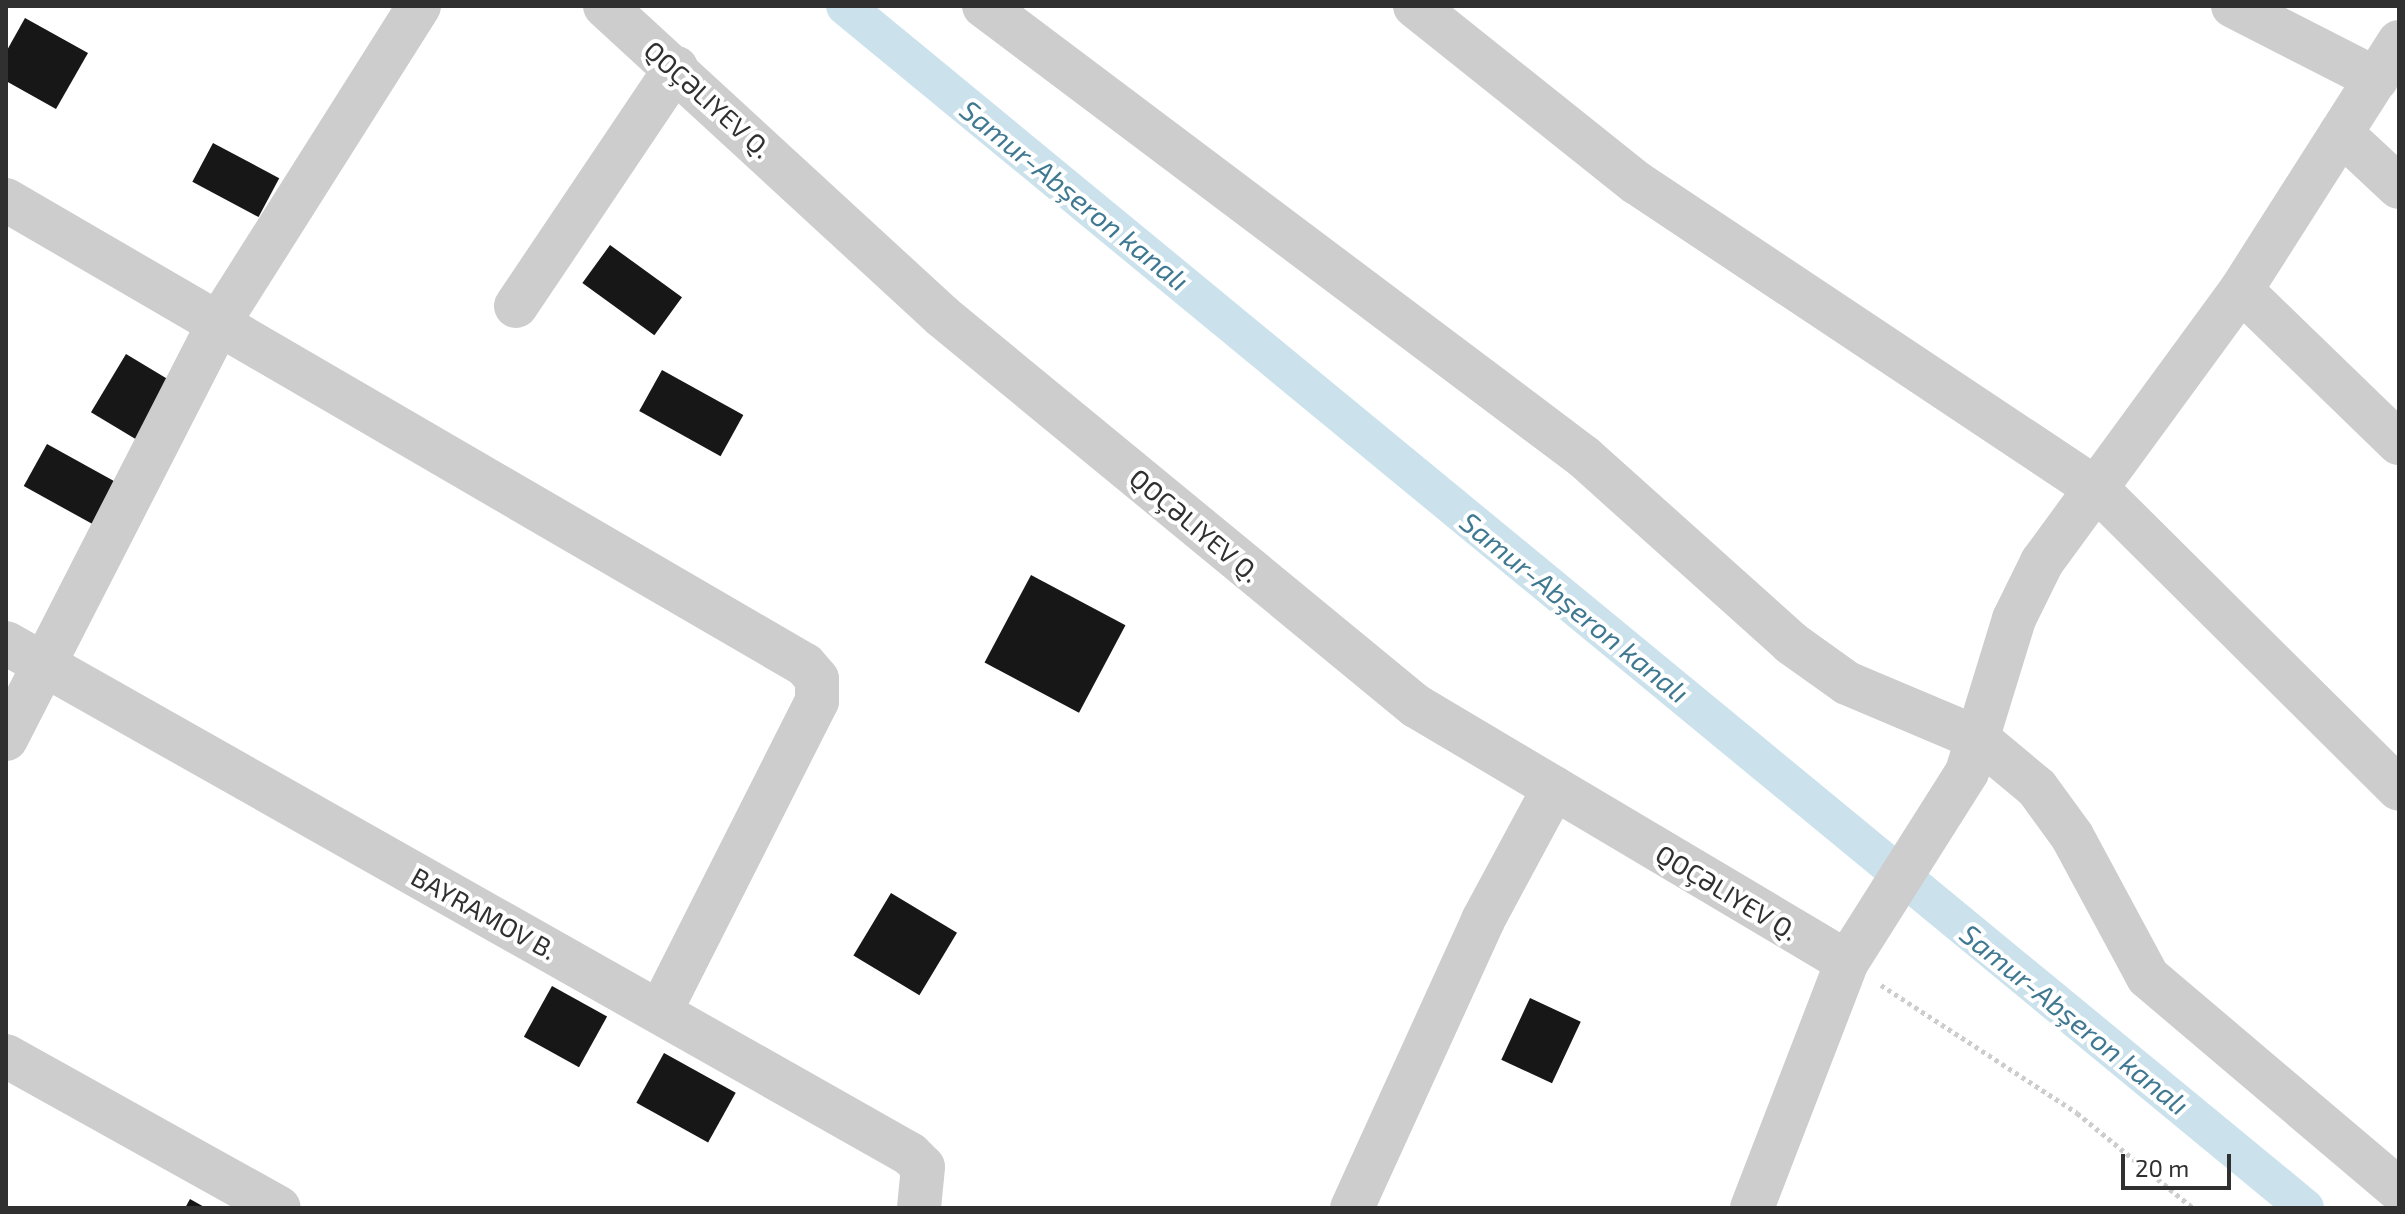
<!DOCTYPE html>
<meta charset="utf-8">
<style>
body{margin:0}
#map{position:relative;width:2405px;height:1214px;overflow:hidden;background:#fff;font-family:"Exo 2",sans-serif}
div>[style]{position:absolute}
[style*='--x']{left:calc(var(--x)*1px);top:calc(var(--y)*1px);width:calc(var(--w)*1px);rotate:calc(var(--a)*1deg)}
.canal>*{height:38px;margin:-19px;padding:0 19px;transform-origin:19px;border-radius:19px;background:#cbe2ec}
.building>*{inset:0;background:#171717;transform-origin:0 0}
.path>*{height:5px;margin-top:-2.5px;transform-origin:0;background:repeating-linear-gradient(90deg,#cdcdcd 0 4px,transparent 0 8px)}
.minor>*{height:44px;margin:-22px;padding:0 22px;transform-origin:22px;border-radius:22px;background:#cdcdcd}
span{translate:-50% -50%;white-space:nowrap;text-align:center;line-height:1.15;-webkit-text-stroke:8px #fff;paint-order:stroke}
.street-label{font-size:26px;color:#303030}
.water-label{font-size:28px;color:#3f7891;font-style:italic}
.frame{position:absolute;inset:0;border:8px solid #303030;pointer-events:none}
.scale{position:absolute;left:2121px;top:1154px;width:110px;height:36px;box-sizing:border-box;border:4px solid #303030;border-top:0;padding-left:10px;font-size:24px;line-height:28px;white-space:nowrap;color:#303030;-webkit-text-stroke:6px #fff;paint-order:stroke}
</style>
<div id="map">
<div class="canal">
<div style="--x:845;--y:6;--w:1891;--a:39.46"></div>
</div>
<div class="building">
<div style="clip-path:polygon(25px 18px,88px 53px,56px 109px,6px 81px,6px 52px)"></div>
<div style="left:213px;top:143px;width:75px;height:44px;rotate:28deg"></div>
<div style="left:610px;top:245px;width:89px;height:47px;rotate:36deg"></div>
<div style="left:126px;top:354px;width:64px;height:68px;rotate:31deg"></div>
<div style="left:662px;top:370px;width:93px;height:47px;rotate:29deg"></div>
<div style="left:47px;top:444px;width:92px;height:48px;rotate:29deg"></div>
<div style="left:1031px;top:575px;width:107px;height:99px;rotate:28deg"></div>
<div style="left:891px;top:893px;width:77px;height:73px;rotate:31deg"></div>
<div style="left:552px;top:986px;width:63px;height:58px;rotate:29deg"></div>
<div style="left:1530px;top:998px;width:56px;height:68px;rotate:25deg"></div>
<div style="left:664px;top:1053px;width:82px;height:57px;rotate:29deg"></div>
<div style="clip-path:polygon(190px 1199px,206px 1208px,185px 1208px)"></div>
</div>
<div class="path">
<div style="--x:1881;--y:985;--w:234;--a:33.1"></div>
<div style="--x:2077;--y:1113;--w:150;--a:39.3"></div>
</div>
<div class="minor">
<div style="--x:605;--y:6;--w:458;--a:42.6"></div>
<div style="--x:942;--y:316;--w:614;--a:39.45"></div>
<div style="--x:1416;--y:706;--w:501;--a:30.71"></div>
<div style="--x:984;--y:6;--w:751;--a:36.93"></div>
<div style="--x:1584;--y:457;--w:278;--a:41.9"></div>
<div style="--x:1791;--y:643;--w:69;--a:35.5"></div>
<div style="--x:1847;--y:683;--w:141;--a:22.9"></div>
<div style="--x:1977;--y:738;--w:78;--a:39.8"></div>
<div style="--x:2037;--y:788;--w:59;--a:53.9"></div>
<div style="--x:2072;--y:836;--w:160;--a:61.7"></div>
<div style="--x:2148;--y:977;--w:329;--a:40.3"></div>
<div style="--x:1415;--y:6;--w:284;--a:38.6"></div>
<div style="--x:1637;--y:183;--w:554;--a:33.66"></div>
<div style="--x:2098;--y:490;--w:424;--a:44.8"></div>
<div style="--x:2233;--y:6;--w:161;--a:27"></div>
<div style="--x:2341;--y:133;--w:79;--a:43"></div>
<div style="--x:6;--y:200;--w:924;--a:30.2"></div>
<div style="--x:805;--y:665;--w:18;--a:49"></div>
<div style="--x:817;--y:679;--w:22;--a:90"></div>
<div style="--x:817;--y:701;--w:348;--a:116.8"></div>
<div style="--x:2241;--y:290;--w:220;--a:44.1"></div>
<div style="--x:516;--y:306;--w:287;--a:-56.1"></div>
<div style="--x:6;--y:643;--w:1038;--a:29.48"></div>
<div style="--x:910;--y:1154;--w:18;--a:45"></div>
<div style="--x:923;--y:1167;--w:41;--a:95.6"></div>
<div style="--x:6;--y:739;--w:466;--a:-62.9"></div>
<div style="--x:218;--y:324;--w:376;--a:-57.7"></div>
<div style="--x:6;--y:1056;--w:312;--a:29.1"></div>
<div style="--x:1352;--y:1208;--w:316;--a:-65.5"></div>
<div style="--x:1483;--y:920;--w:150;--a:-61.7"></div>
<div style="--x:1752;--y:1208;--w:264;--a:-68.9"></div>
<div style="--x:1847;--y:962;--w:225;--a:-57.7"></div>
<div style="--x:1967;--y:772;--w:160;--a:-72.9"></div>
<div style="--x:2014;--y:619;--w:64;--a:-63.8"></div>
<div style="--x:2042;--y:562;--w:337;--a:-53.8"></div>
<div style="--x:2241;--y:290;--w:294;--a:-57.5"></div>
</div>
<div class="street-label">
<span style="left:708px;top:99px;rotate:42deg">QOÇƏLIYEV Q.</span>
<span style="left:1195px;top:525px;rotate:40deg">QOÇƏLIYEV Q.</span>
<span style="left:1727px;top:892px;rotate:31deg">QOÇƏLIYEV Q.</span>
<span style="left:484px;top:913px;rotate:29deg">BAYRAMOV B.</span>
</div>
<div class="water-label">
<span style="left:1075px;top:195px;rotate:39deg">Samur-Abşeron kanalı</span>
<span style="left:1575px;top:607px;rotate:39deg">Samur-Abşeron kanalı</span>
<span style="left:2075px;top:1019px;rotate:39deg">Samur-Abşeron kanalı</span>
</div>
<div class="frame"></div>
<div class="scale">20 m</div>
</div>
